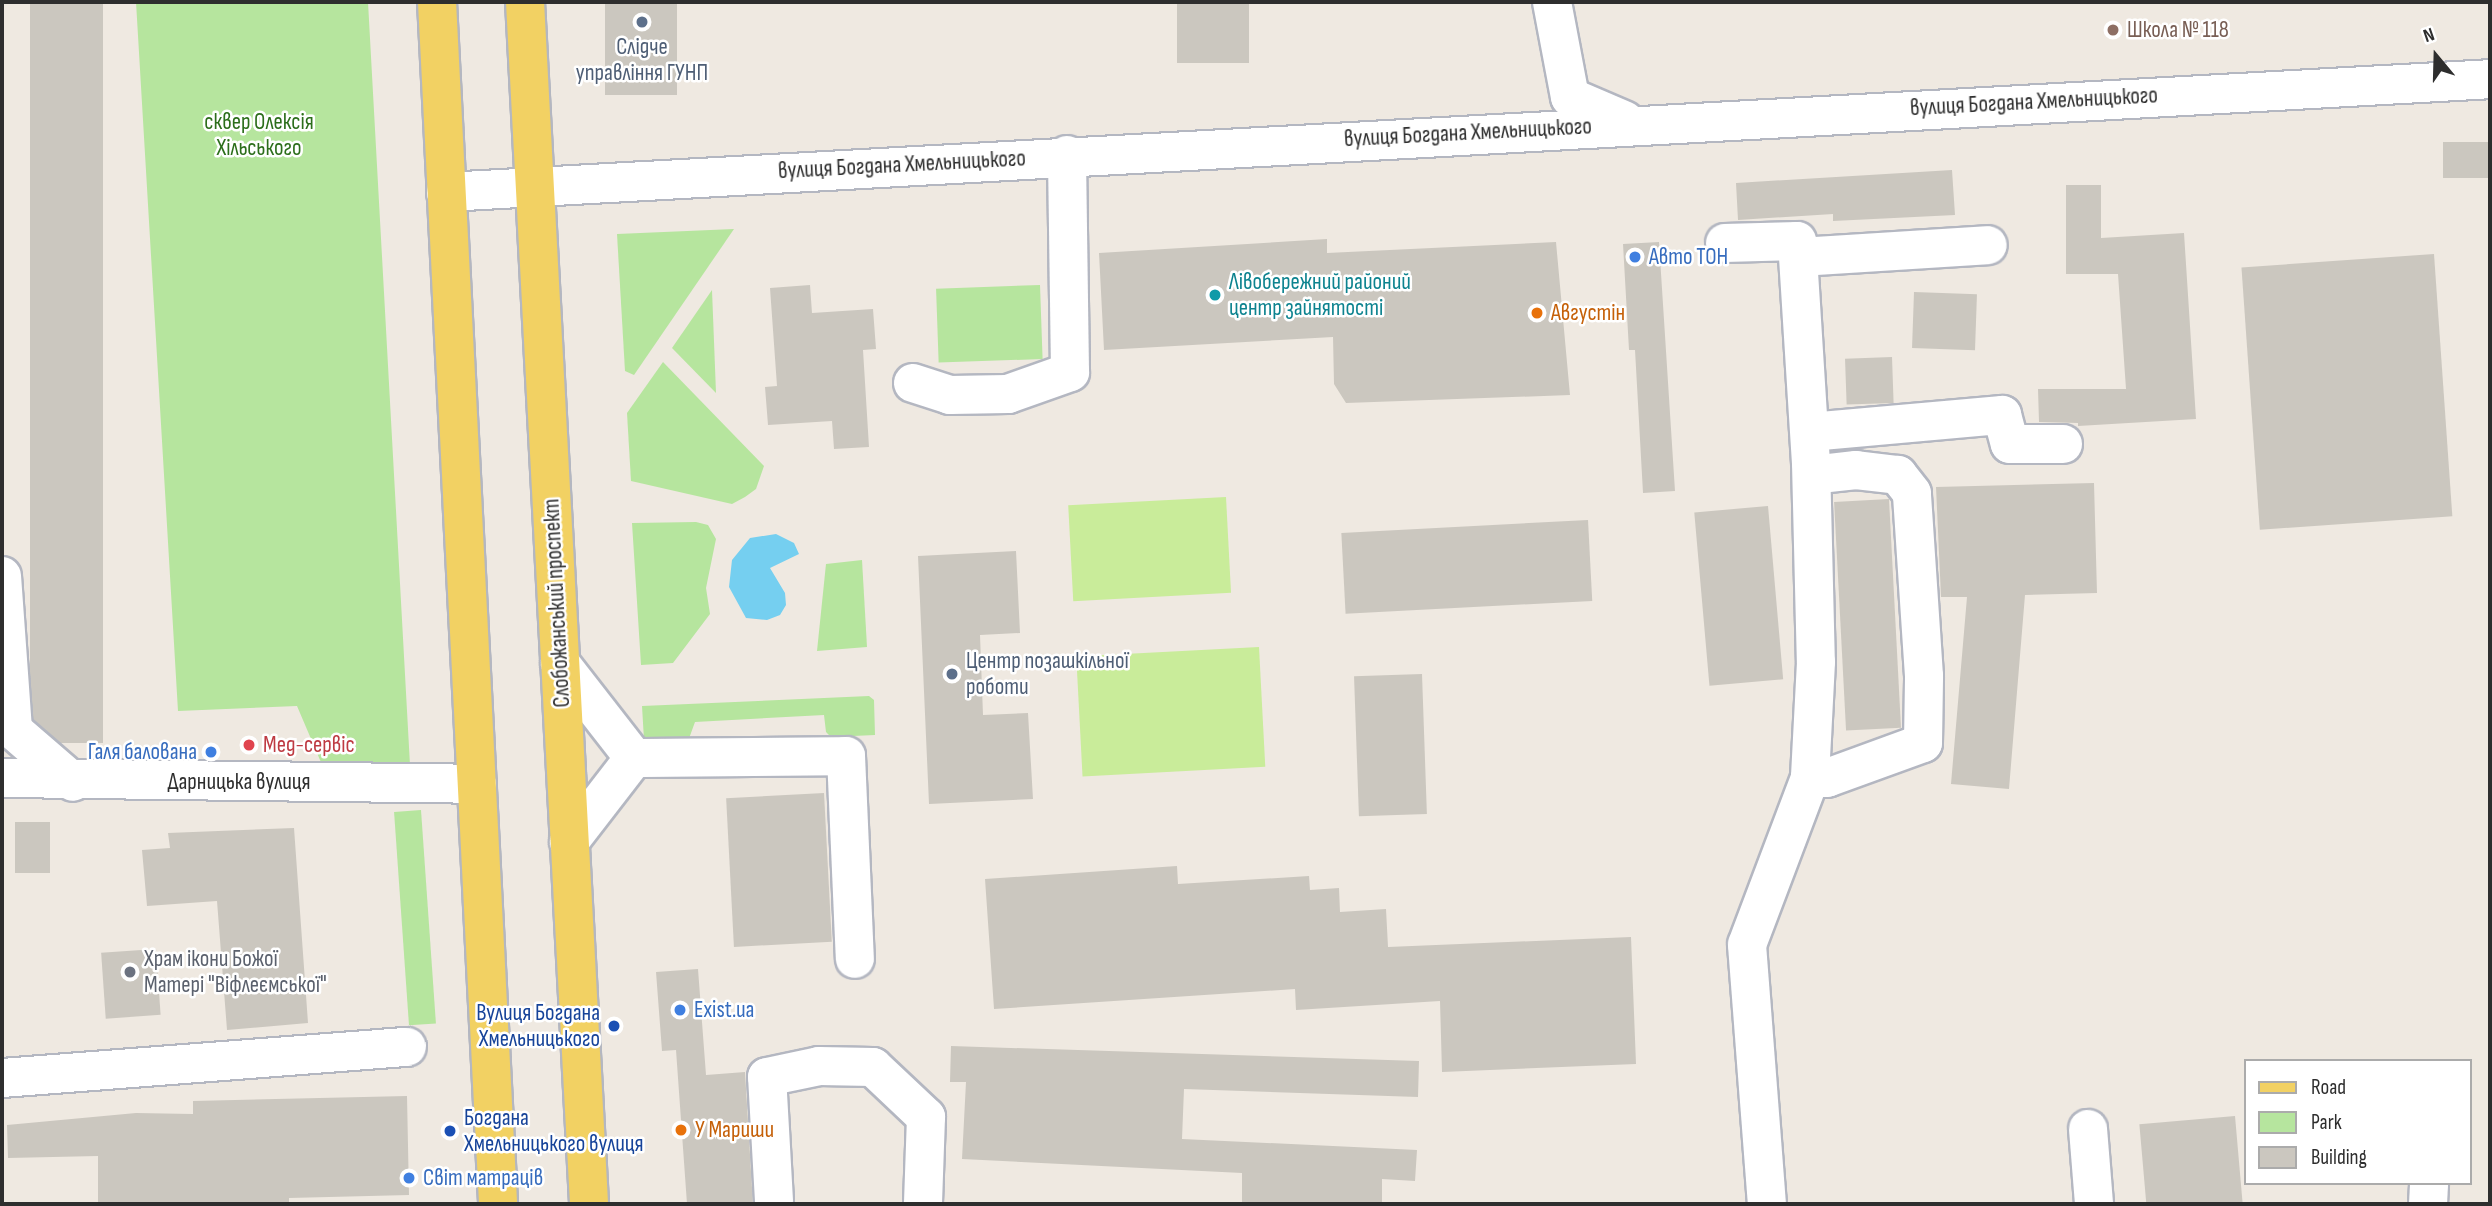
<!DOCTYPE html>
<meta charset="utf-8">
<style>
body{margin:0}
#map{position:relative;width:2492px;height:1206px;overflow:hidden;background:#efe9e1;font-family:"Sofia Sans Condensed",sans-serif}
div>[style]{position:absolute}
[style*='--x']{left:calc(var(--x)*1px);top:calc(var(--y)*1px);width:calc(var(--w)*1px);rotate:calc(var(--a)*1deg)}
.green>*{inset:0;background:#b6e59e;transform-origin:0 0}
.pitch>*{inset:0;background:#c9ec9a;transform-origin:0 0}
.water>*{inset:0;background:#75cff0}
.building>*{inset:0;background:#cbc7bf;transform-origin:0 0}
.roads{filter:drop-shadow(2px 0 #b4b7c1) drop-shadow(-2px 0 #b4b7c1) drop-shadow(0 2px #b4b7c1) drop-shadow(0 -2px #b4b7c1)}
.minor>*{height:38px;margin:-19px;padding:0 19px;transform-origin:19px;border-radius:19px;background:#fff}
.major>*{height:38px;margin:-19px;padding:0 19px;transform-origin:19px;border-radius:19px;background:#f2d163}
.dots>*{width:19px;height:19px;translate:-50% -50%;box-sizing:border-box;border:4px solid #fff;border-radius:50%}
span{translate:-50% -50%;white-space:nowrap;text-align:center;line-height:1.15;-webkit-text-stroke:5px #fff;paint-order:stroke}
.education-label{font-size:23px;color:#785e54}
.left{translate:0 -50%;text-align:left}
.service-label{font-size:23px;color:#4e5e75}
.street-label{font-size:23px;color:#2e2e2e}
.park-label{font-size:23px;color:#2c6e1b}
.shop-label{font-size:23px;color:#366cbe}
.right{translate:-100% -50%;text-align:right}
.culture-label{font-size:23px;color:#0d838f}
.food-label{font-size:23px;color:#c56008}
.health-label{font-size:23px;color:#be3a42}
.worship-label{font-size:23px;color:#5b616d}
.transit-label{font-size:23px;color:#164399}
.frame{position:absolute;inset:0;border:4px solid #2e2e2e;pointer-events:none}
.legend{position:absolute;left:2244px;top:1059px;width:228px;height:126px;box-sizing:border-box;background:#fff;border:2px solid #ababab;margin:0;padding:9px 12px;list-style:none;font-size:21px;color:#2e2e2e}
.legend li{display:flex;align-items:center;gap:14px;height:35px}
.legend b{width:35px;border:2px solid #ababab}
.north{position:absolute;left:2401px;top:21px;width:70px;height:70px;-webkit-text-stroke:5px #fff;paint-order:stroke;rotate:341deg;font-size:19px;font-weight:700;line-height:28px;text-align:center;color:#2e2e2e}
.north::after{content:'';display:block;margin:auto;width:24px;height:32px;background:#2e2e2e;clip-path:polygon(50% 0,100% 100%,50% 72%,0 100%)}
</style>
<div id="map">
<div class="green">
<div style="clip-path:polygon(136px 2px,368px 2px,410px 765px,323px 767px,297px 706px,178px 711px)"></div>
<div style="clip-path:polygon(734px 229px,634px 375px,625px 371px,617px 234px)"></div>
<div style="left:1040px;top:285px;width:74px;height:104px;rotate:88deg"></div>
<div style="clip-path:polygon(712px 290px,716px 393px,672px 348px)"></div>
<div style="clip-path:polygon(663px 362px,764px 466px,756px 489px,745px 497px,732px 504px,631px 481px,627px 413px)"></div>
<div style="clip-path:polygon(696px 522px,708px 525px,716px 539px,706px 588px,710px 614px,673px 663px,641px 665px,632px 523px)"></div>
<div style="clip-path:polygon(862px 560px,867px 647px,817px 651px,826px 564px)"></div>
<div style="clip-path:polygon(869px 696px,874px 700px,875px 735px,831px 737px,826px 732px,824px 715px,695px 722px,687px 744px,644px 740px,642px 706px)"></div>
<div style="left:421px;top:810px;width:214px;height:27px;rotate:86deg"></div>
</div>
<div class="pitch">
<div style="left:1226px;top:497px;width:96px;height:158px;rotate:87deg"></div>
<div style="left:1259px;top:647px;width:120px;height:183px;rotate:87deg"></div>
</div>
<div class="water">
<div style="clip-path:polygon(776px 534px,794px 543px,799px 554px,770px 568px,785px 593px,786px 605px,780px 615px,767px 620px,746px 618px,729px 587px,732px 560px,750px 538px)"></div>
</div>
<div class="building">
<div style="left:30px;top:2px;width:73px;height:741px"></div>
<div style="left:605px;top:2px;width:72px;height:93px"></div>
<div style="left:1177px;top:2px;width:72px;height:61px"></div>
<div style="left:2490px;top:142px;width:36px;height:47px;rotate:90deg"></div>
<div style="clip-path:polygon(1952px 170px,1955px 215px,1833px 221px,1833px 214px,1738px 220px,1736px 183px)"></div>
<div style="clip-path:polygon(2066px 185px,2101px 185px,2101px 238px,2184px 233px,2196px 419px,2078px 426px,2078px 423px,2039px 422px,2038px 389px,2126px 389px,2118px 274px,2066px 274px)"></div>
<div style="clip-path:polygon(1327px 239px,1327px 253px,1556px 242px,1570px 395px,1346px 403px,1334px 384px,1333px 337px,1104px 350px,1099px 253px)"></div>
<div style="clip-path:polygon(1659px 242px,1675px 491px,1643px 493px,1635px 350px,1629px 350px,1623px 244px)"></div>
<div style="left:2434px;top:254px;width:263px;height:193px;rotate:86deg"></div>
<div style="clip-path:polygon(810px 285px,812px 313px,873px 309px,876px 349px,863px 350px,869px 447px,834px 449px,832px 421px,768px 425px,765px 387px,777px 386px,770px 288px)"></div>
<div style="left:1914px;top:292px;width:63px;height:56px;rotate:2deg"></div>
<div style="left:1892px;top:357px;width:46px;height:47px;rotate:88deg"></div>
<div style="clip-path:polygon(2094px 483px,2097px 593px,2025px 595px,2009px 789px,1951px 784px,1967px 597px,1941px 597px,1936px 487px)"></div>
<div style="left:1889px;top:499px;width:229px;height:55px;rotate:87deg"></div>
<div style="left:1768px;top:506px;width:174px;height:74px;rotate:85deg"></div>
<div style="left:1588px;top:520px;width:81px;height:247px;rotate:87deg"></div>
<div style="clip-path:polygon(1016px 551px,1020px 633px,980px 635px,983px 715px,1028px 713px,1033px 799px,929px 804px,918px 556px)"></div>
<div style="left:1422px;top:674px;width:140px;height:68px;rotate:88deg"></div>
<div style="left:824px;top:793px;width:149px;height:98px;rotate:87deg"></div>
<div style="left:50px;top:822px;width:51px;height:35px;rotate:90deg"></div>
<div style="clip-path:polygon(294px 828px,308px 1023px,227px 1030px,217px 901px,147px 906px,142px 850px,170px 848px,168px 833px)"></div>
<div style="clip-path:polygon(1177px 866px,1178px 884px,1309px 876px,1310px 890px,1339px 888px,1340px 912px,1386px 909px,1388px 947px,1631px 937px,1636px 1064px,1442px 1072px,1440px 1001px,1296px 1010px,1295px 989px,994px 1009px,985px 879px)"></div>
<div style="left:156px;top:949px;width:66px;height:55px;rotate:86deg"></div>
<div style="clip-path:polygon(698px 969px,706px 1075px,745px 1072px,753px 1204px,687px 1204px,676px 1050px,662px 1051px,656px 972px)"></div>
<div style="clip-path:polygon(951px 1046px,1419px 1061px,1418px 1097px,1184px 1089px,1182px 1139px,1417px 1150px,1415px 1181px,1382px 1179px,1382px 1204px,1242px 1204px,1242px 1173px,962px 1159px,966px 1082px,950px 1082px)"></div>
<div style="clip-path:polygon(407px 1096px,409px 1195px,289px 1198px,289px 1204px,98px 1204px,98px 1156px,8px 1158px,7px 1125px,136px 1113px,193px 1114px,193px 1101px)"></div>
<div style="left:2235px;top:1116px;width:88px;height:96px;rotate:85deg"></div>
</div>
<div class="roads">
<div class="minor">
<div style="--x:1552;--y:2;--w:97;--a:79.3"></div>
<div style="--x:1570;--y:97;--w:59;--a:23.1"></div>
<div style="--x:446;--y:192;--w:2047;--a:-3.16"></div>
<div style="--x:1725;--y:243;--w:72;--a:-1.6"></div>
<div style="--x:1797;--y:241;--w:222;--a:86.4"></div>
<div style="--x:1811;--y:463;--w:199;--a:88.6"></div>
<div style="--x:1816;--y:662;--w:116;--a:93"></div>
<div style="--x:1810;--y:778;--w:178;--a:110.7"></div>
<div style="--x:1747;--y:945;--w:260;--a:85.6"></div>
<div style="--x:1799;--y:257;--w:189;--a:-3.6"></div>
<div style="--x:913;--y:383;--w:39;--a:18"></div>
<div style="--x:950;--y:395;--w:58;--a:-1"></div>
<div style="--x:1008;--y:394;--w:66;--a:-19.5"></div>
<div style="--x:1070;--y:372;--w:217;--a:-90.8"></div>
<div style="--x:1810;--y:432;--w:193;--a:-5.1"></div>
<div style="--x:2002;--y:415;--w:30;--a:75"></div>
<div style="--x:2010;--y:444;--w:53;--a:0"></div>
<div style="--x:2;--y:576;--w:154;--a:85.9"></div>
<div style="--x:13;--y:730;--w:79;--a:40.9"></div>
<div style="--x:560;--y:663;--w:120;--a:52.1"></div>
<div style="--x:634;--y:758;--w:212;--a:-0.5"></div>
<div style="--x:846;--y:756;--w:203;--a:87.5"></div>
<div style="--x:2;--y:778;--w:475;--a:0.7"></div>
<div style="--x:1810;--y:778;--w:17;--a:0"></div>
<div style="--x:1827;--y:778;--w:102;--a:-20"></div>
<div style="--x:1923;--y:743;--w:67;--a:-89.1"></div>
<div style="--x:1924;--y:676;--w:183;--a:-93.8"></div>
<div style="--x:1912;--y:493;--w:23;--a:-128"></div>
<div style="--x:1898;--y:475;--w:42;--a:-173.2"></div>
<div style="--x:1856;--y:470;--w:44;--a:173.5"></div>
<div style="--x:569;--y:842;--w:106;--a:-52.3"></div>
<div style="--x:2;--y:1078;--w:406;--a:-4.4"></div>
<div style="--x:2088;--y:1129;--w:75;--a:85.4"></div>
<div style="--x:774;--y:1201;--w:124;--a:-93.2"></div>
<div style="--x:767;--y:1077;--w:53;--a:-11.9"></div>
<div style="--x:819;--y:1066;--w:54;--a:1.1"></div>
<div style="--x:873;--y:1067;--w:73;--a:43.3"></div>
<div style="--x:926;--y:1117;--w:87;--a:92"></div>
<div style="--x:2428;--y:1204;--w:21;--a:-87"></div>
</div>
<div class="major">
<div style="--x:437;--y:2;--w:1204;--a:87.09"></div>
<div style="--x:525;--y:2;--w:1204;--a:86.95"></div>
</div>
</div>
<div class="dots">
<div style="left:642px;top:22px;background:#5c6f8a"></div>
<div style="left:2113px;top:30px;background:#8d6e63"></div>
<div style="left:1635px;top:257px;background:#3f7fe0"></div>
<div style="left:1215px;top:295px;background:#0f9aa8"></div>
<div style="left:1537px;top:313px;background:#e8710a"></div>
<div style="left:952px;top:674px;background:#5c6f8a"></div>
<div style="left:249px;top:745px;background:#e0444e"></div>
<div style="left:211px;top:752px;background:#3f7fe0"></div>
<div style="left:130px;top:972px;background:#6b7280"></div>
<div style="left:680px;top:1010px;background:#3f7fe0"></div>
<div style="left:614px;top:1026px;background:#1a4fb4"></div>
<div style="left:681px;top:1130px;background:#e8710a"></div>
<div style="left:450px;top:1131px;background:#1a4fb4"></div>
<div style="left:409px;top:1178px;background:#3f7fe0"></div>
</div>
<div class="education-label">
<span class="left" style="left:2127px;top:30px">Школа № 118</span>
</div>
<div class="service-label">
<span style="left:642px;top:60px">Слідче<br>управління ГУНП</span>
<span class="left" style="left:966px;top:674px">Центр позашкільної<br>роботи</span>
</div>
<div class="street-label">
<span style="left:2034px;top:102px;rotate:-3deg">вулиця Богдана Хмельницького</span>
<span style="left:1468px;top:133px;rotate:-3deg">вулиця Богдана Хмельницького</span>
<span style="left:902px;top:165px;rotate:-3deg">вулиця Богдана Хмельницького</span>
<span style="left:557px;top:603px;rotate:-93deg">Слобожанський проспект</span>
<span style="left:239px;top:782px">Дарницька вулиця</span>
</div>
<div class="park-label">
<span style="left:259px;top:135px">сквер Олексія<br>Хільського</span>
</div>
<div class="shop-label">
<span class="left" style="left:1649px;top:257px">Авто ТОН</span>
<span class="right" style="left:197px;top:752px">Галя балована</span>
<span class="left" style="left:694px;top:1010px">Exist.ua</span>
<span class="left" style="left:423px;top:1178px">Світ матраців</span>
</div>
<div class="culture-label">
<span class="left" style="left:1229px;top:295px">Лівобережний районий<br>центр зайнятості</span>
</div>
<div class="food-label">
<span class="left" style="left:1551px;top:313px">Августін</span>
<span class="left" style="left:695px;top:1130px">У Мариши</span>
</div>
<div class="health-label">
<span class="left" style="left:263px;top:745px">Мед-сервіс</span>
</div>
<div class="worship-label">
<span class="left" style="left:144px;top:972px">Храм ікони Божої<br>Матері "Віфлеємської"</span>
</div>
<div class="transit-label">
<span class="right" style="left:600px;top:1026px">Вулиця Богдана<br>Хмельницького</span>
<span class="left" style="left:464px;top:1131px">Богдана<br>Хмельницького вулиця</span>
</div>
<div class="frame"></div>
<ul class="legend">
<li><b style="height:9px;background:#f2d163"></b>Road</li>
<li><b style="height:19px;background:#b6e59e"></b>Park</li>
<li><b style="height:19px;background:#cbc7bf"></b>Building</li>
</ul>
<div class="north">N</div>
</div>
